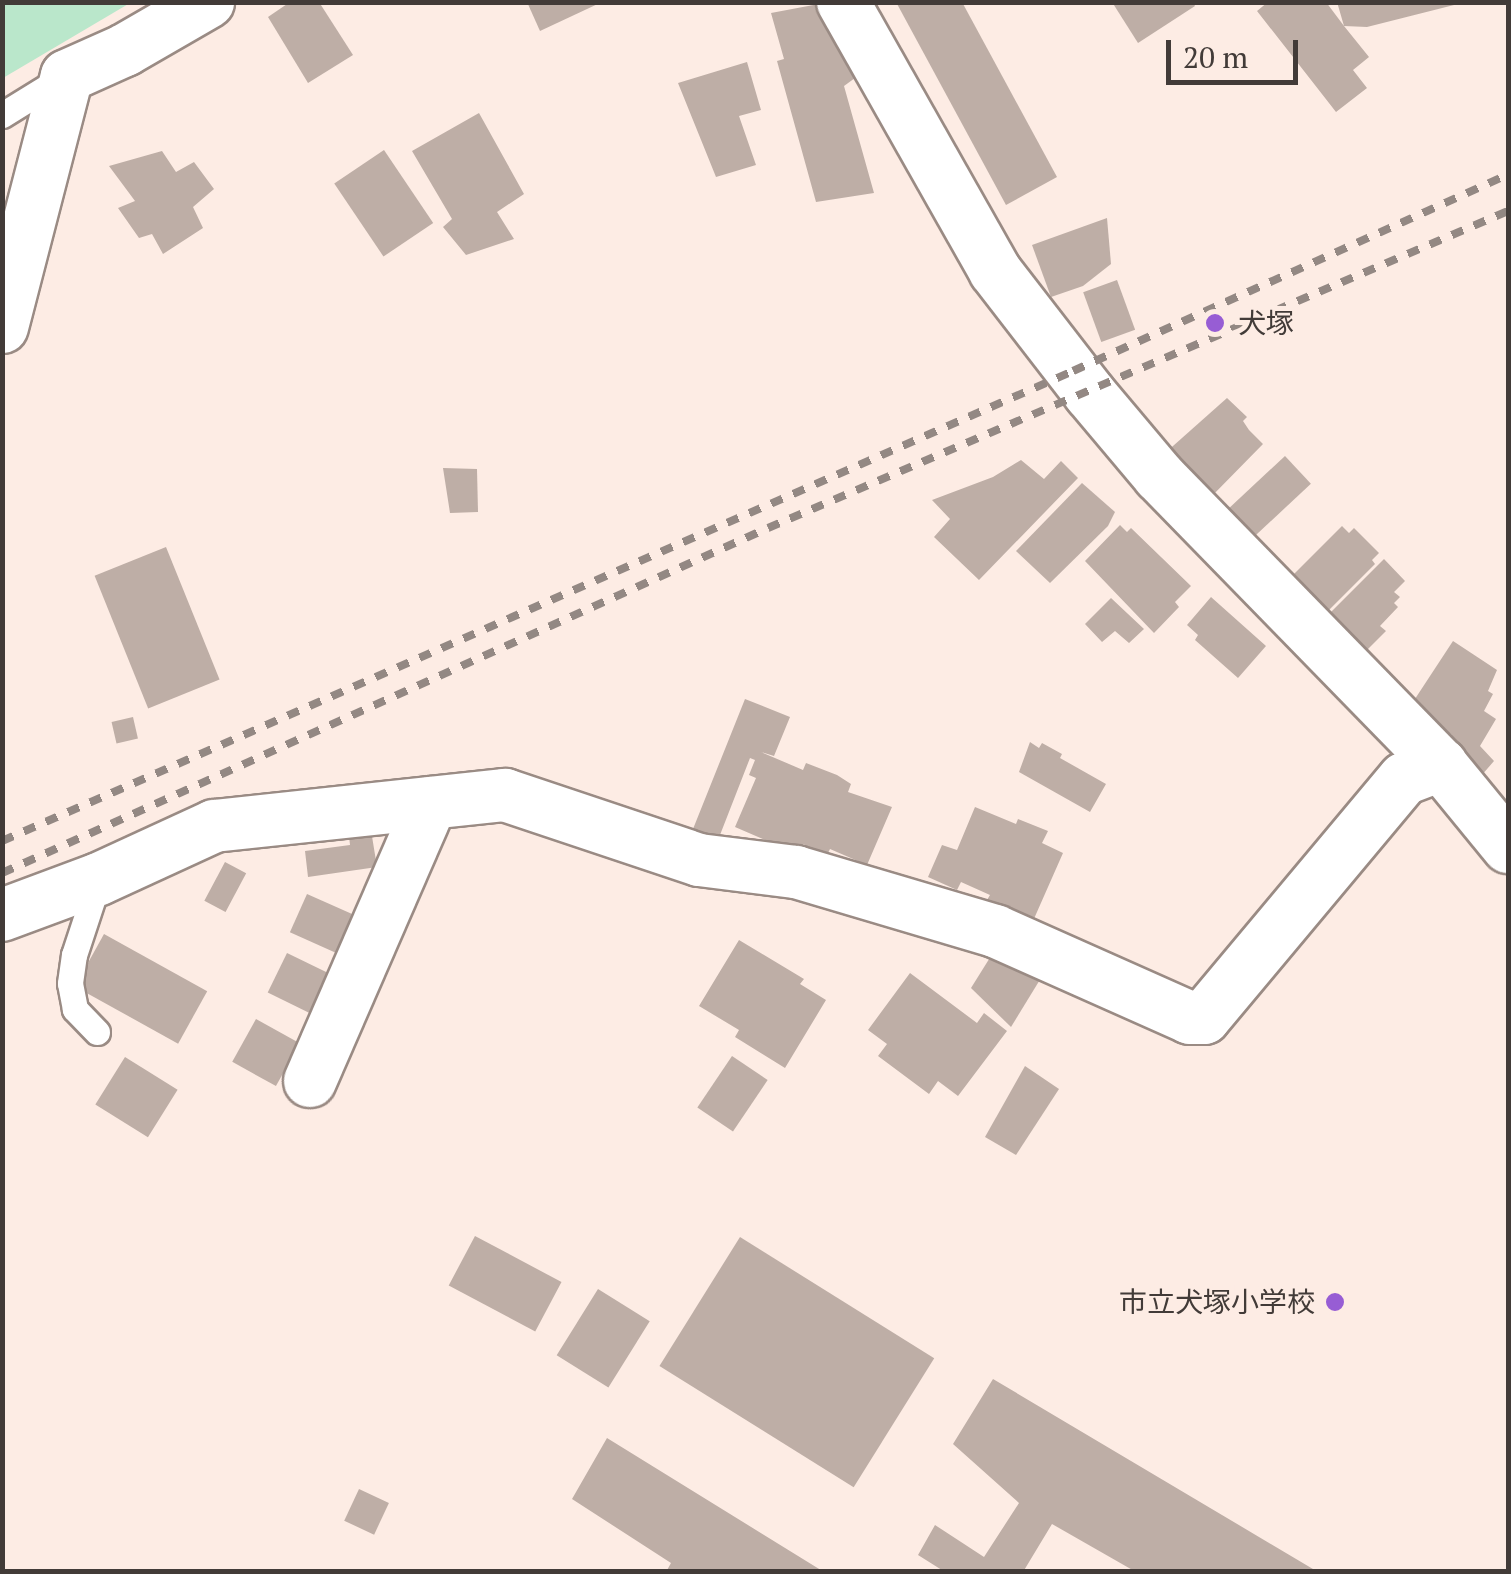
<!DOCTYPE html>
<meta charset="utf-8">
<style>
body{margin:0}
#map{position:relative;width:1511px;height:1574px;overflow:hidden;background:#fdece4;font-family:"PT Serif","Noto Sans JP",serif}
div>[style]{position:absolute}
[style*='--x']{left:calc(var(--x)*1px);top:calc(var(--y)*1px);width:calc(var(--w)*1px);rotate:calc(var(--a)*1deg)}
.green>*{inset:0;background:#bae7cb}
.building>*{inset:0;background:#beaea6;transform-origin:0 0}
.roads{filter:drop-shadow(2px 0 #9a8b84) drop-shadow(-2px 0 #9a8b84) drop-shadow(0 2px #9a8b84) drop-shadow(0 -2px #9a8b84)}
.service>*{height:25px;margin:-12.5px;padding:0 12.5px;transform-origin:12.5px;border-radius:12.5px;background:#fff}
.minor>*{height:52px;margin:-26px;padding:0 26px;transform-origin:26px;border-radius:26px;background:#fff}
.rail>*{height:8px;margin-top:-4px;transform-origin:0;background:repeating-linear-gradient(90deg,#938883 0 12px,transparent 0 24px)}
.dots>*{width:28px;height:28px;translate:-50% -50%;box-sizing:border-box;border:5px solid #fdece4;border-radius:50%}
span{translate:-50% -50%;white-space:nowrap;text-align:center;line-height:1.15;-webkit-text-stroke:10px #fdece4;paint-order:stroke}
.poi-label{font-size:28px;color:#423b38}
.left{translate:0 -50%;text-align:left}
.right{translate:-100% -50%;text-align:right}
.frame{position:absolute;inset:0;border:5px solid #423b38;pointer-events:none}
.scale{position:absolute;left:1166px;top:40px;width:132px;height:45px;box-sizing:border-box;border:5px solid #423b38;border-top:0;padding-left:12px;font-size:30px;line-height:35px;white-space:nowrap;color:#423b38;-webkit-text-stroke:8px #fdece4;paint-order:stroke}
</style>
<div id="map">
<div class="green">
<div style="clip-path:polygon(3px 2px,130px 2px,130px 3px,3px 78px)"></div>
</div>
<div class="building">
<div style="clip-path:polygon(290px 2px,319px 2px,353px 55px,308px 83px,268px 17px)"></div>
<div style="clip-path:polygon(527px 2px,602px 2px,540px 31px)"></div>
<div style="clip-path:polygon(896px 2px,962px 2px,1057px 177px,1006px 205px)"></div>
<div style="clip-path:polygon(1112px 2px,1193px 2px,1195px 6px,1138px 43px)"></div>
<div style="clip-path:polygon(1268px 2px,1326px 2px,1344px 26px,1337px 2px,1458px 4px,1367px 27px,1344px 26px,1369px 57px,1353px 70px,1367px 88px,1336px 112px,1257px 11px)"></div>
<div style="clip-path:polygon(824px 3px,847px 47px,855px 78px,844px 86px,874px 193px,816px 202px,777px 61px,784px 59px,771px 13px)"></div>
<div style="clip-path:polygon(747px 62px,761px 110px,739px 116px,756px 165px,716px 177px,678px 83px)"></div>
<div style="clip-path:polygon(479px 113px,524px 194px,497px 212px,514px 239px,466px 255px,443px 227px,452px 219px,412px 151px)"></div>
<div style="left:384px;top:150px;width:88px;height:60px;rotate:56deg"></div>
<div style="clip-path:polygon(162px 151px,176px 172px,194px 162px,214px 189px,193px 207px,203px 228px,163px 254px,152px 234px,139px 238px,118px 208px,135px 201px,109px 166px)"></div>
<div style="clip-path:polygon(1107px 218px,1111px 264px,1083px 286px,1051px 297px,1032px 245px)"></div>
<div style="left:1117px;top:280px;width:53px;height:36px;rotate:70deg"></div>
<div style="clip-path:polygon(1227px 398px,1247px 417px,1243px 421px,1249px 430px,1263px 444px,1209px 499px,1164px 454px)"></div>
<div style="left:1285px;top:456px;width:38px;height:81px;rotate:47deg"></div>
<div style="clip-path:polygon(1021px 460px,1044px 479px,1061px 461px,1078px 478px,979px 580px,934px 537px,950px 519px,932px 500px,993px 477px)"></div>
<div style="clip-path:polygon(443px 468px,477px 469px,478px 512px,450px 513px)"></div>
<div style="clip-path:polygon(1082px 483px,1115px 512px,1108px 526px,1050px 583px,1016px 551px)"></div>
<div style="clip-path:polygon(1120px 525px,1127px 532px,1131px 528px,1191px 586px,1175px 602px,1179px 607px,1154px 633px,1085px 561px)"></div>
<div style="clip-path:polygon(1342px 526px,1349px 533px,1354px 528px,1379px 553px,1372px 560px,1375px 564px,1324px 615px,1289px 579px)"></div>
<div style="left:166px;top:547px;width:143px;height:77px;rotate:68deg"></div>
<div style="clip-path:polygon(1384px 559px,1405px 581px,1394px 592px,1400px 597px,1394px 603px,1398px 607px,1380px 626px,1386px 631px,1363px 654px,1326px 617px)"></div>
<div style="clip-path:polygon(1211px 597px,1266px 646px,1238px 678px,1195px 640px,1198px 635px,1187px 625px)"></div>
<div style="clip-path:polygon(1111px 598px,1144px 629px,1129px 643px,1115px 631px,1102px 642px,1085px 624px)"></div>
<div style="clip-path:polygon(1453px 641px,1497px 670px,1488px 691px,1493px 694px,1484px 711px,1496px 719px,1480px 746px,1494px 761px,1481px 776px,1446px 740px,1452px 735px,1411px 705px)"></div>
<div style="clip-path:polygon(745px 699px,790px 717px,774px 756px,761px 752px,803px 770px,806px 763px,837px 775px,851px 784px,848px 792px,892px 807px,867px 865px,830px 849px,827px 855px,803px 844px,800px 849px,788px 844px,786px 849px,735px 827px,756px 778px,749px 775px,755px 760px,750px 758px,720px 835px,716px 838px,693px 829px)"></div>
<div style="left:133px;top:717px;width:22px;height:22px;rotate:77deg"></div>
<div style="clip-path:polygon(1030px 742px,1039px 748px,1042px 743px,1062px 754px,1060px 758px,1106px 784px,1090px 812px,1019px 772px)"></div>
<div style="clip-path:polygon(975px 807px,1016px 824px,1018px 819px,1048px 831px,1042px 843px,1063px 853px,1033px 921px,987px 900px,990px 895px,961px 882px,957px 890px,928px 877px,942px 845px,957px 850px)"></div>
<div style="clip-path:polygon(370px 824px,377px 867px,308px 877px,305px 851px,350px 845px,348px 827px)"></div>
<div style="left:225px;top:862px;width:24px;height:44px;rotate:28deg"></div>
<div style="left:307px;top:894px;width:58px;height:42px;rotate:24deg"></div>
<div style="left:104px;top:934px;width:118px;height:60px;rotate:29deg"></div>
<div style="clip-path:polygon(739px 940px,804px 979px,800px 984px,826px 1000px,785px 1068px,735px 1037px,739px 1030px,699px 1006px)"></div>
<div style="left:287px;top:953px;width:55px;height:44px;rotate:26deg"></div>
<div style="clip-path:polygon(991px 956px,1041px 978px,1011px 1027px,971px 988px)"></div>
<div style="clip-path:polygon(910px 973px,977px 1023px,984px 1013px,1007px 1031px,958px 1096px,938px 1081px,929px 1094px,878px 1056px,887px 1044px,868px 1030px)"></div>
<div style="left:256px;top:1019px;width:50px;height:49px;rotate:29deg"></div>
<div style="left:732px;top:1056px;width:43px;height:62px;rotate:34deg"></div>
<div style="left:125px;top:1057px;width:62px;height:56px;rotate:32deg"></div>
<div style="clip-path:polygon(1025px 1066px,1059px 1089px,1016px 1155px,985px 1137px)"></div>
<div style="left:475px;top:1236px;width:98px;height:56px;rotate:28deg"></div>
<div style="left:740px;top:1237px;width:229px;height:152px;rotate:32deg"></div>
<div style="left:598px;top:1289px;width:61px;height:78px;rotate:32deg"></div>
<div style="clip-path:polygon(993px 1379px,1318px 1572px,1136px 1572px,1052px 1524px,1023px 1572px,945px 1572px,918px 1555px,935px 1525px,984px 1557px,1019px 1503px,953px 1444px)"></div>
<div style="clip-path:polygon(607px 1438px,824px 1572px,666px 1572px,671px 1563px,572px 1499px)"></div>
<div style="left:359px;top:1489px;width:33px;height:35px;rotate:25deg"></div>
</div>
<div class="roads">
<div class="service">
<div style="--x:2;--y:115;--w:70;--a:-31.7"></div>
<div style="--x:97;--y:1032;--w:32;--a:-134"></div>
<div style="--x:75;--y:1009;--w:26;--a:-101"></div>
<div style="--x:70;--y:983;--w:28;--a:-82"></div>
<div style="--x:74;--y:955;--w:80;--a:-71.8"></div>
</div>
<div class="minor">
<div style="--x:843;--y:2;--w:309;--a:60.5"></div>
<div style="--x:995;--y:271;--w:155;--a:52.3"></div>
<div style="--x:1090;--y:394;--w:107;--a:49.9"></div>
<div style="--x:1159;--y:476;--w:404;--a:45.7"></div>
<div style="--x:1441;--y:765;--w:106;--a:50.7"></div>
<div style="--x:2;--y:327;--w:259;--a:-75.5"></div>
<div style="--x:67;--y:76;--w:64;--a:-24.1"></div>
<div style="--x:125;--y:50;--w:96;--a:-30"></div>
<div style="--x:2;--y:915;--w:103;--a:-20.4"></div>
<div style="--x:99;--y:879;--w:127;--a:-24.7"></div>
<div style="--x:214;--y:826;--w:293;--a:-6.1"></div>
<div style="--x:505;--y:795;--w:205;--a:18.5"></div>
<div style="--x:699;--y:860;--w:98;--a:7.1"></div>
<div style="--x:796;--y:872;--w:208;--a:16.5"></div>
<div style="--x:995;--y:931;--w:214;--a:24"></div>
<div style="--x:1190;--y:1018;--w:14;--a:0"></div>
<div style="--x:1204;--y:1018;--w:312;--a:-50.1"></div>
<div style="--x:1404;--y:779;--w:40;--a:-21"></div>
<div style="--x:310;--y:1081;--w:303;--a:-66.5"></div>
</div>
</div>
<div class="rail">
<div style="--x:2;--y:841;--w:1170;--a:-23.69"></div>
<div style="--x:1073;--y:371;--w:477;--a:-24.3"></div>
<div style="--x:2;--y:873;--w:840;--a:-24.25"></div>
<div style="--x:768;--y:528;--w:805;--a:-23.19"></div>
</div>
<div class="dots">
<div style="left:1215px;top:323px;background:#975dd4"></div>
<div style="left:1335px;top:1302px;background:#975dd4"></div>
</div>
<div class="poi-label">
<span class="left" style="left:1238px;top:323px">犬塚</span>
<span class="right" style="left:1315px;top:1302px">市立犬塚小学校</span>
</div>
<div class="frame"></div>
<div class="scale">20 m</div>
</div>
